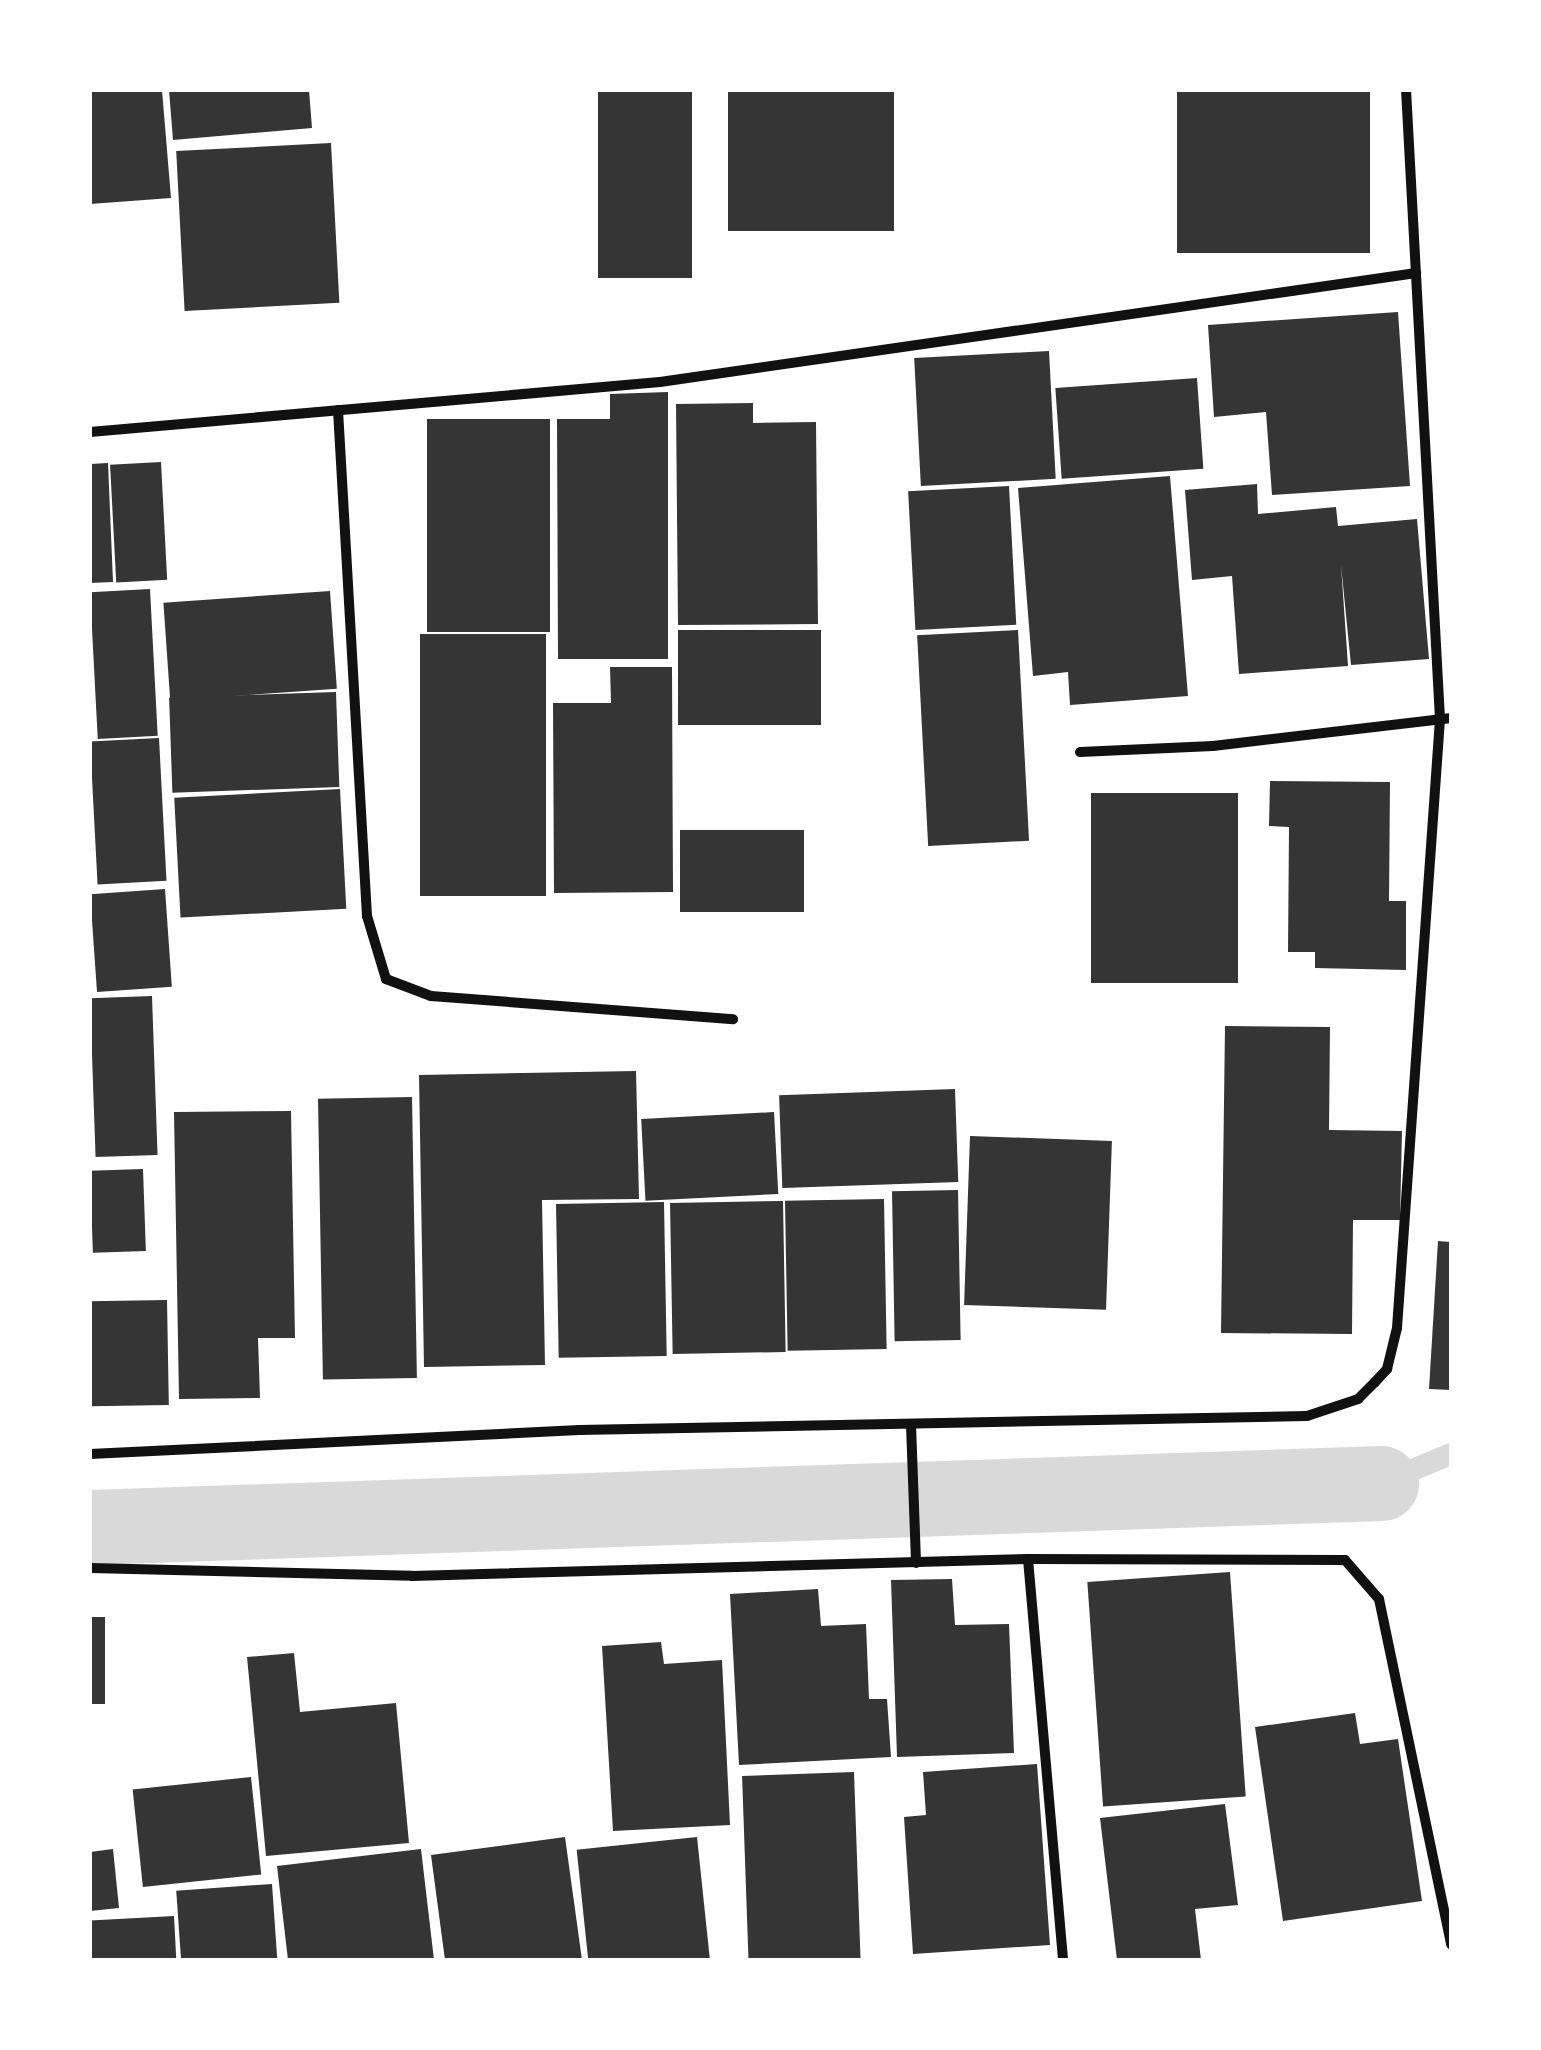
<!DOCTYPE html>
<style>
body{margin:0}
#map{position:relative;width:1541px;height:2050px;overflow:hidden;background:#fff;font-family:"Varela Round",sans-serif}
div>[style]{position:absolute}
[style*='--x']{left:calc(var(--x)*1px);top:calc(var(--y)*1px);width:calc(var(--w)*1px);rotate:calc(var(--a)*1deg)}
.stream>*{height:22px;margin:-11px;padding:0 11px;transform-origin:11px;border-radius:11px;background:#d9d9d9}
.canal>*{height:75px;margin:-37.5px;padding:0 37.5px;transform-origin:37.5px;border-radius:37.5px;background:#d9d9d9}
.building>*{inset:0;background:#353535;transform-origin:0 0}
.minor>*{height:10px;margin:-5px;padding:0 5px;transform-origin:5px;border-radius:5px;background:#111}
span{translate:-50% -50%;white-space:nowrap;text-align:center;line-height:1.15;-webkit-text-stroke:10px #fff;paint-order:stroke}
.frame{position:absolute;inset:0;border:92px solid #fff;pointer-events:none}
</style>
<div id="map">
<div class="stream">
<div style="--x:1381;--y:1483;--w:76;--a:-22.5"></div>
</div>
<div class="canal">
<div style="--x:90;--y:1527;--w:1292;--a:-1.95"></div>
</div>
<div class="building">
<div style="clip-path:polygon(90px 90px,162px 90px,171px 198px,90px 204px)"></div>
<div style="clip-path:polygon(169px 90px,309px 90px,312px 128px,173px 140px)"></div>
<div style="left:598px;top:90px;width:94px;height:188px"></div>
<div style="left:728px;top:90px;width:166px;height:141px"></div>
<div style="left:1177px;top:90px;width:193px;height:163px"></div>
<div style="left:331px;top:143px;width:160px;height:155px;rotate:87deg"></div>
<div style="clip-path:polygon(1398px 312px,1410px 486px,1272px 495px,1266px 412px,1214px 417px,1208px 325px)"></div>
<div style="left:1049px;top:351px;width:128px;height:135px;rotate:87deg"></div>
<div style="left:1197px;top:378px;width:91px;height:142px;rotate:86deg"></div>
<div style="clip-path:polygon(668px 392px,668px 659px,558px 659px,557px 419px,610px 419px,610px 394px)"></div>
<div style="clip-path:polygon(753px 403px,753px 423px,816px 422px,818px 624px,678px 625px,676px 404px)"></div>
<div style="left:427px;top:419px;width:123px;height:213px"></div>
<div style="left:161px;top:462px;width:118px;height:51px;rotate:87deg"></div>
<div style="clip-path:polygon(108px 463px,113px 582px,90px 583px,90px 464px)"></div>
<div style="clip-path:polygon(1170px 476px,1188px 696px,1070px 705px,1068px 672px,1033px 676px,1018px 488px)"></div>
<div style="clip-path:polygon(1257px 484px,1258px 514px,1336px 507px,1338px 526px,1417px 519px,1429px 659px,1351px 665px,1341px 565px,1348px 666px,1239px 674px,1232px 576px,1192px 580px,1185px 490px)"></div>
<div style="left:1009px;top:486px;width:139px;height:101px;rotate:87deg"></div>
<div style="left:150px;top:589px;width:147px;height:60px;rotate:87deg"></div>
<div style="left:330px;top:591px;width:98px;height:167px;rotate:86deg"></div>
<div style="left:678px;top:630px;width:143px;height:95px"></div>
<div style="left:1018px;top:630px;width:211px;height:101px;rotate:87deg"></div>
<div style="left:546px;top:634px;width:262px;height:126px;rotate:90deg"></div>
<div style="clip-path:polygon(610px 667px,672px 667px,673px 892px,554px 893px,553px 703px,611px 703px)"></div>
<div style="left:336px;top:692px;width:95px;height:167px;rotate:88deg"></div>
<div style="left:159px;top:738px;width:143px;height:69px;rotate:87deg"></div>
<div style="clip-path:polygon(1270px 781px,1390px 782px,1389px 901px,1406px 901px,1406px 970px,1315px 968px,1315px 952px,1288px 952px,1289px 827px,1269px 826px)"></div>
<div style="left:340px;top:789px;width:120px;height:166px;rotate:87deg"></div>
<div style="left:1091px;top:793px;width:147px;height:190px"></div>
<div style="left:680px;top:830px;width:124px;height:82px"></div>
<div style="left:165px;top:889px;width:98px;height:75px;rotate:86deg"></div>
<div style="left:152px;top:996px;width:159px;height:62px;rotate:88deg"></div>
<div style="clip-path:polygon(1225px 1026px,1330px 1027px,1329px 1130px,1402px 1131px,1400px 1220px,1353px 1220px,1352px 1334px,1221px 1333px)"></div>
<div style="clip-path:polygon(636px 1071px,639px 1199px,542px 1200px,545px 1365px,424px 1367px,419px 1075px)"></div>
<div style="left:955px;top:1089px;width:93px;height:176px;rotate:88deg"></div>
<div style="left:412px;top:1097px;width:281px;height:94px;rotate:89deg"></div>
<div style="clip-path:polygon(291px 1111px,295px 1338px,258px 1338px,260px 1398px,179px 1399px,174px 1112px)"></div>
<div style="left:774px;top:1112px;width:82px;height:133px;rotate:87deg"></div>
<div style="left:970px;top:1136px;width:142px;height:169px;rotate:2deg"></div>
<div style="left:143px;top:1169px;width:82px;height:53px;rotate:88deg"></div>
<div style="left:958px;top:1190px;width:150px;height:66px;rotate:89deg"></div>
<div style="left:884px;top:1199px;width:150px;height:99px;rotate:89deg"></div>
<div style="left:783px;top:1201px;width:151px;height:113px;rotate:89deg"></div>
<div style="left:664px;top:1202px;width:154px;height:108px;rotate:89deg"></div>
<div style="clip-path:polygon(1438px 1241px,1451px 1242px,1451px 1390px,1429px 1389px)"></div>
<div style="left:167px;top:1300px;width:105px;height:77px;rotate:89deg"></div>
<div style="left:1230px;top:1572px;width:225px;height:143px;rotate:86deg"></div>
<div style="clip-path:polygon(952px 1579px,955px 1625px,1009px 1624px,1014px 1753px,897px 1757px,891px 1580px)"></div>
<div style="clip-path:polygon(818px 1589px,821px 1626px,866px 1624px,869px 1699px,887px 1699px,891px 1757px,739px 1765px,730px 1594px)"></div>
<div style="left:90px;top:1617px;width:15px;height:87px"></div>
<div style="clip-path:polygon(661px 1642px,664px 1664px,722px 1660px,730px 1825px,613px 1831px,602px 1646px)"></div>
<div style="clip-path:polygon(294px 1653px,300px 1712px,396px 1703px,409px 1843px,266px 1856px,247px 1657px)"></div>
<div style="clip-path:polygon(1355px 1713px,1360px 1744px,1398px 1739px,1422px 1901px,1283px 1921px,1255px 1727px)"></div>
<div style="clip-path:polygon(1037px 1764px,1050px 1945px,913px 1954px,904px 1817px,926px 1815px,923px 1772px)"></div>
<div style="left:854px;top:1772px;width:188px;height:112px;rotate:88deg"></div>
<div style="left:251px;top:1777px;width:98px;height:119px;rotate:84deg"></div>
<div style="clip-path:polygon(1225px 1804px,1238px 1905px,1195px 1909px,1201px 1960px,1117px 1960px,1100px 1818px)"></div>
<div style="clip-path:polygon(565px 1837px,582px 1960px,445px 1960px,431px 1855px)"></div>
<div style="left:697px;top:1837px;width:124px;height:121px;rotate:84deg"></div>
<div style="clip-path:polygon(113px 1849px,119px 1908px,90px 1911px,90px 1852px)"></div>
<div style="clip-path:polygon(421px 1849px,434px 1960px,288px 1960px,277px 1866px)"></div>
<div style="left:272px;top:1884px;width:76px;height:96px;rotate:86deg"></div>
<div style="left:174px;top:1916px;width:44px;height:84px;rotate:87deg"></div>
</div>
<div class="minor">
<div style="--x:338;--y:410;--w:507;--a:86.72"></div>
<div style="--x:367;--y:916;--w:66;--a:73.2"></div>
<div style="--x:386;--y:979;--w:48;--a:20.7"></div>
<div style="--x:431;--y:996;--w:303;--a:4.4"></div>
<div style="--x:90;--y:432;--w:572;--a:-5.01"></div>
<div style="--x:660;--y:382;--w:764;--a:-8.2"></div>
<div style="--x:1080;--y:752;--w:133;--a:-2.6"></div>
<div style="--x:1213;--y:746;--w:240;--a:-6.7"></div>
<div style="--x:911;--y:1425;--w:138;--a:87.9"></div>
<div style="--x:90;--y:1454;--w:490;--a:-2.8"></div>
<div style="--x:579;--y:1430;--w:728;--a:-1.1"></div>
<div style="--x:1307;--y:1416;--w:54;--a:-18.4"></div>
<div style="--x:1358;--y:1399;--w:24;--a:-45"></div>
<div style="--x:1375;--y:1382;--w:18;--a:-47"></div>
<div style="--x:1387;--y:1369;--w:42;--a:-76.3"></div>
<div style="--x:1397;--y:1328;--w:611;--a:-85.96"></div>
<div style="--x:1440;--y:719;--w:630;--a:-93.09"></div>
<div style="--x:1028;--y:1559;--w:403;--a:85"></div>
<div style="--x:90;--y:1568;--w:322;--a:1.4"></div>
<div style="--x:412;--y:1576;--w:616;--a:-1.58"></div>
<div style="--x:1028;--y:1559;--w:317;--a:0.2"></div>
<div style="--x:1345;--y:1560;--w:52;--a:48.9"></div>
<div style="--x:1379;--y:1599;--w:353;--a:78.2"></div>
</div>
<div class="frame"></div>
</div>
